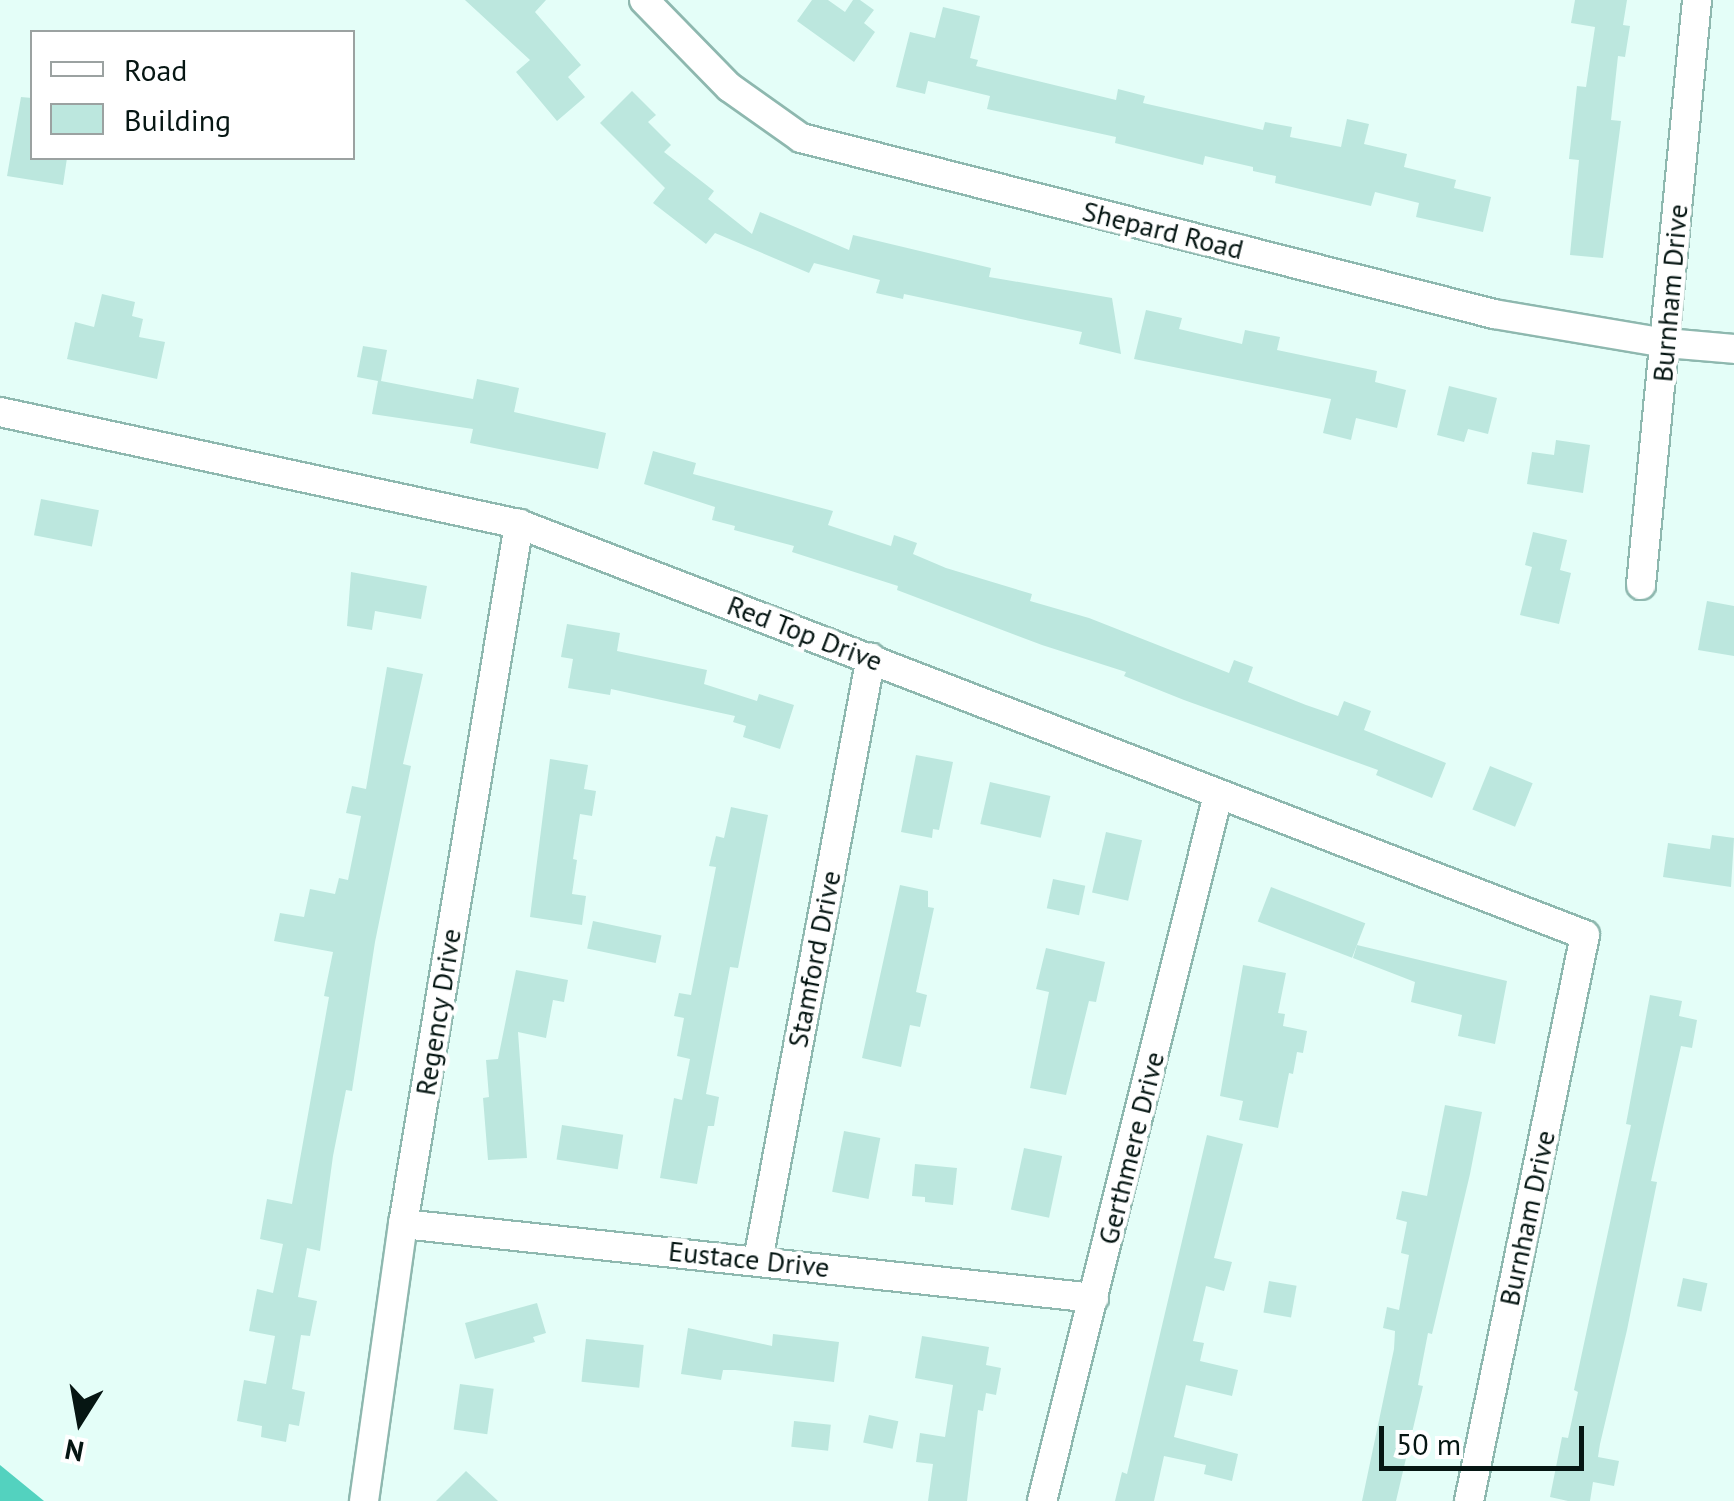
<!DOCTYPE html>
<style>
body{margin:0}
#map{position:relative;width:1734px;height:1501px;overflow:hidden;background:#e4fef8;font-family:"PT Sans",sans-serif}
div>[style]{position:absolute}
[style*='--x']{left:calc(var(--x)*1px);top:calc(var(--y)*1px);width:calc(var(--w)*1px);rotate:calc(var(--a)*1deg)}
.forest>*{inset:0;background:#53d2bf}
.building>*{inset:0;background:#bce7de;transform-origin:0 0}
.roads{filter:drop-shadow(2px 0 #8eb8af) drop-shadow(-2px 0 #8eb8af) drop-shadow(0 2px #8eb8af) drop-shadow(0 -2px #8eb8af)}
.minor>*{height:28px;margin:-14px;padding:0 14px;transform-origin:14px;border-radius:14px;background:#fff}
span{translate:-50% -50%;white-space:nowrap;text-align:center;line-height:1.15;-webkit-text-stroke:9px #fff;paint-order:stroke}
.street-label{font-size:28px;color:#061613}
.legend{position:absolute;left:30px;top:30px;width:325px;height:130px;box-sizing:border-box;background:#fff;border:2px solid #9ba2a1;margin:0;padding:12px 18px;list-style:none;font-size:30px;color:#061613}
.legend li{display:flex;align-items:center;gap:20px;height:50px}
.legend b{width:50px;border:2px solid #9ba2a1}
.north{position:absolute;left:30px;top:1371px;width:100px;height:100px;-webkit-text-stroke:8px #fff;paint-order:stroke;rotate:191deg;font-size:28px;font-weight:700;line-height:40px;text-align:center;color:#061613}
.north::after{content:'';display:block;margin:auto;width:35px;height:45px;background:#061613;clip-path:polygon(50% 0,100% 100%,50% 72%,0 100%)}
.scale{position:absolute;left:1379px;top:1426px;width:205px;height:45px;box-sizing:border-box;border:5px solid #061613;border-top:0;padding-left:12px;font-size:30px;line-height:35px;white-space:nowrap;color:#061613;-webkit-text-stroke:8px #fff;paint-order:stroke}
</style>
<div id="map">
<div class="forest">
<div style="clip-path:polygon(0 1465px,44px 1501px,0 1501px)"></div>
</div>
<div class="building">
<div style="clip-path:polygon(465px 0,546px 0,535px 12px,581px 65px,568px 77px,585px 97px,557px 121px,516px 72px,530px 60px)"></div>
<div style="clip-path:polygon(812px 0,828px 0,845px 12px,853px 0,860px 0,874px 10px,864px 23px,875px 32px,854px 62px,797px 21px)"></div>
<div style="clip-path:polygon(1575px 0,1627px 0,1623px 25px,1630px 26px,1625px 57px,1618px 56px,1611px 120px,1621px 121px,1603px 258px,1570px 255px,1579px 160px,1569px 159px,1577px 86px,1586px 87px,1595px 27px,1571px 23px)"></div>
<div style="clip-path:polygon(943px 7px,980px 16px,970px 58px,978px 60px,976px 66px,1116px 100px,1118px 89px,1145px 96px,1143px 103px,1263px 130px,1265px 122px,1292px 127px,1290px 137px,1341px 147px,1347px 119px,1369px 124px,1364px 144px,1407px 154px,1404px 167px,1456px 180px,1454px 188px,1491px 197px,1483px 232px,1416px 217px,1419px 203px,1375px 192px,1371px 206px,1275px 183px,1276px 176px,1253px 171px,1253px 167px,1205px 156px,1203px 165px,1115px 143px,1116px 137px,987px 109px,990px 96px,928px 81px,925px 94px,896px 87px,910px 32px,935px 38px)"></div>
<div style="clip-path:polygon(632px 91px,656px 115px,648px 122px,671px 145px,664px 152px,714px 191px,708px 199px,752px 234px,760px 212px,849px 250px,853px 235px,991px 268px,989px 277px,1112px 298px,1121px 354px,1079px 344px,1082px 332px,904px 294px,903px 299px,876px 293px,880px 280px,814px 263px,809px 273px,715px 233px,706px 244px,653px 203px,665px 188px,600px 123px)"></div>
<div style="clip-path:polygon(21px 97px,32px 98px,32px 158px,67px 158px,63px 185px,7px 176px)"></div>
<div style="clip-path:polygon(102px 294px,135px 302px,132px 316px,143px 319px,139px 337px,165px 342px,157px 379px,67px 359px,75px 322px,94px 327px)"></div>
<div style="clip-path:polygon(1146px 310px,1182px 318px,1179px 329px,1242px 344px,1245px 330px,1280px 337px,1277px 350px,1377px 371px,1375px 382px,1406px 390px,1397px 428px,1356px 418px,1351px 440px,1323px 433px,1331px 399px,1134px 359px)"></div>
<div style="clip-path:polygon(363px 346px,387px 350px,381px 381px,473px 399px,477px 379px,519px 388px,514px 412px,606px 433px,598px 469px,470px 443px,473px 429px,372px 414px,378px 381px,357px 377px)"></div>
<div style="clip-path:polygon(1449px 386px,1497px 398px,1488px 434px,1468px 429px,1464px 442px,1437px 435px)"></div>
<div style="clip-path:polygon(1556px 440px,1590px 445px,1583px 493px,1527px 484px,1532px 452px,1554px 455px)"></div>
<div style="clip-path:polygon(653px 451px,696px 463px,693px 474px,833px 511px,828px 525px,891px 546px,894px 535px,917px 543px,913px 554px,946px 568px,1032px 594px,1030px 601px,1089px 618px,1229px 673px,1234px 660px,1253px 667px,1248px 682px,1306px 705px,1338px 716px,1344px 701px,1371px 711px,1364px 730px,1446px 763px,1432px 798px,1376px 775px,1378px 770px,1184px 700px,1124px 676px,1126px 672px,1042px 645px,897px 590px,898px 586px,792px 552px,794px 546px,734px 530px,735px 526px,712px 520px,715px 507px,644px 484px)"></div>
<div style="left:41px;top:499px;width:59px;height:37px;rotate:11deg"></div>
<div style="clip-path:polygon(1533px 532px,1567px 540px,1560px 570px,1571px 573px,1559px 624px,1520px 615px,1532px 567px,1525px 565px)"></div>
<div style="clip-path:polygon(351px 572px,427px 586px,421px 619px,375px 611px,372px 630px,347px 626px)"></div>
<div style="clip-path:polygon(1707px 601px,1734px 606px,1734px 656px,1698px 650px)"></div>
<div style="clip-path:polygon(567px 624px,620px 633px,617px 651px,707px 670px,704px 684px,757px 701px,759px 694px,794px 705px,780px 749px,743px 737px,746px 726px,733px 722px,735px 716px,611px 689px,610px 695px,568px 688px,573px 659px,561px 657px)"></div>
<div style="clip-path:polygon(387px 667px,423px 674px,403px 764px,411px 766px,375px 942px,352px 1091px,346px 1090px,333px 1156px,320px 1251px,307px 1248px,298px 1297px,317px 1301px,310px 1336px,301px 1335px,292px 1389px,305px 1392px,299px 1426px,289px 1424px,286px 1442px,261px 1437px,262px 1426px,237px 1421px,244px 1380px,266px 1384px,275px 1336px,249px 1331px,257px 1289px,273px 1293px,283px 1244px,260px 1239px,267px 1199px,292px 1204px,329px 997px,324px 996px,333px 952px,274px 941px,280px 913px,304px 917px,310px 889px,335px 894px,339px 878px,348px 880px,361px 816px,346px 813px,352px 786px,366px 789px)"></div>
<div style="clip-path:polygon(916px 755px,953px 762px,939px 830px,933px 829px,932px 838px,901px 832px)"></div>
<div style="clip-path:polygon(550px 759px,588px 765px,584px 789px,596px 791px,592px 816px,580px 814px,573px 859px,577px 860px,572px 894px,586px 896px,582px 925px,530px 917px)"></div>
<div style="left:1490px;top:766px;width:46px;height:47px;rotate:22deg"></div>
<div style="left:990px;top:782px;width:62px;height:43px;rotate:13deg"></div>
<div style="clip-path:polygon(731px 807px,768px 815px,738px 968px,730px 967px,706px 1094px,719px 1097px,714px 1126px,708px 1126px,697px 1184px,660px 1178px,674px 1098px,682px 1100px,690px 1059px,677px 1056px,684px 1018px,674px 1016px,679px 993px,691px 995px,716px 867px,709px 866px,716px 836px,724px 838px)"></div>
<div style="left:1106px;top:832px;width:37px;height:62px;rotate:13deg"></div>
<div style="clip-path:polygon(1712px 835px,1734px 838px,1731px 887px,1663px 877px,1668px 843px,1710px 849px)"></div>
<div style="left:1053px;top:879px;width:33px;height:30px;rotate:12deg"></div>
<div style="clip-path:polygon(900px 885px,928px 891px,928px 907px,934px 908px,916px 992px,927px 995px,920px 1027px,910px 1025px,901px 1067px,862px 1058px)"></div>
<div style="left:1271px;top:887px;width:101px;height:37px;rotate:21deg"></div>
<div style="left:593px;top:921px;width:70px;height:28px;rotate:12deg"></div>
<div style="clip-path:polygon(1357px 945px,1507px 981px,1495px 1044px,1458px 1036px,1462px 1015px,1411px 1002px,1415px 982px,1353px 958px)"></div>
<div style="clip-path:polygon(1046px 948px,1105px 962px,1096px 1002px,1089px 1001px,1066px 1095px,1030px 1088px,1049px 992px,1036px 989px)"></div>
<div style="clip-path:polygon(1243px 965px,1286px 973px,1278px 1013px,1285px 1014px,1283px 1026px,1307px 1031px,1303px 1053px,1297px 1052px,1293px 1074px,1289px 1073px,1278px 1128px,1239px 1120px,1243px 1101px,1220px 1096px)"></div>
<div style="clip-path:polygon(516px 970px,568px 980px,564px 1002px,553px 1000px,546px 1038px,518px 1032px,527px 1158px,488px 1160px,483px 1098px,489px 1097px,486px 1060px,498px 1059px)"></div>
<div style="clip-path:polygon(1650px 995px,1682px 1001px,1679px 1016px,1697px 1020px,1692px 1048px,1681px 1046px,1651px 1181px,1657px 1182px,1627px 1330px,1600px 1444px,1598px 1457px,1619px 1461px,1614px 1486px,1593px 1482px,1590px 1501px,1568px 1501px,1550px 1497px,1562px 1437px,1568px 1438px,1578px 1392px,1574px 1390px,1631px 1125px,1626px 1124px)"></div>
<div style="clip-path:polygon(1445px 1105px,1482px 1112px,1470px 1174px,1432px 1334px,1428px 1333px,1418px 1385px,1423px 1386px,1396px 1501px,1362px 1501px,1394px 1349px,1395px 1331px,1383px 1328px,1387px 1307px,1399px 1310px,1409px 1255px,1401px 1253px,1407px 1222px,1396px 1219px,1402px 1191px,1427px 1196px)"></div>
<div style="left:562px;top:1125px;width:62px;height:35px;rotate:9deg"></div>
<div style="left:844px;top:1131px;width:37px;height:62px;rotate:11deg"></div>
<div style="clip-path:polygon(1207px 1135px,1243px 1144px,1214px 1258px,1232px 1262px,1224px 1291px,1206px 1286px,1193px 1341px,1204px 1343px,1200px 1361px,1238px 1370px,1232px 1396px,1186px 1385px,1174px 1437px,1238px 1454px,1232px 1481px,1204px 1474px,1206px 1465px,1164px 1456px,1154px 1501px,1115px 1501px,1122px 1472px,1127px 1474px)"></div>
<div style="left:1024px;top:1148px;width:39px;height:63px;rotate:12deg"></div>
<div style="clip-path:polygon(915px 1164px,957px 1168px,953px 1205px,925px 1202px,925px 1197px,912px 1196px)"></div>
<div style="left:1683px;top:1278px;width:25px;height:29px;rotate:12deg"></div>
<div style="left:1269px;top:1281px;width:28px;height:32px;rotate:10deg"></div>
<div style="clip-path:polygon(537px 1303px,546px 1333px,533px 1337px,535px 1342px,475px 1359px,465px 1323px)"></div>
<div style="clip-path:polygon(688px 1328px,772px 1346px,773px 1334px,839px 1342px,834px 1382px,735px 1370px,723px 1370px,721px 1380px,681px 1374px)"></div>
<div style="clip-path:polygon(922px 1336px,989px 1347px,986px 1365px,1001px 1368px,996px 1395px,986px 1393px,983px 1411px,978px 1410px,967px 1501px,928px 1501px,933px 1464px,916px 1462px,920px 1433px,945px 1437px,953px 1385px,915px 1378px)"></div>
<div style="left:586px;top:1339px;width:58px;height:43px;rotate:6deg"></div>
<div style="left:460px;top:1384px;width:34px;height:46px;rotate:8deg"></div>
<div style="left:869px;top:1415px;width:30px;height:28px;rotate:12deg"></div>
<div style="left:794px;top:1421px;width:37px;height:26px;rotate:6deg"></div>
<div style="clip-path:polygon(466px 1471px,498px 1501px,436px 1501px)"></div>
</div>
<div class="roads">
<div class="minor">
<div style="--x:644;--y:0;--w:122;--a:45.7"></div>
<div style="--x:729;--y:87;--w:88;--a:35.3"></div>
<div style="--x:801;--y:138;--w:715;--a:14.25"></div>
<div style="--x:1494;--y:314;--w:174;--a:9.6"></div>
<div style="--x:1666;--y:343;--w:68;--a:5"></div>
<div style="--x:0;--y:412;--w:531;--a:12.18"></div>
<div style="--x:519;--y:524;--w:1142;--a:21.08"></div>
<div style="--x:1585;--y:935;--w:578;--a:101.58"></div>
<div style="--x:1641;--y:585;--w:588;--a:-84.53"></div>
<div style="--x:403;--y:1224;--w:695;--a:6.11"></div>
<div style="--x:758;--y:1260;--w:613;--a:-79.39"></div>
<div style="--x:364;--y:1501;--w:280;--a:-82"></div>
<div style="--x:403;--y:1224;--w:710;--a:-80.59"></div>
<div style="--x:1042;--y:1501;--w:728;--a:-76"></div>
</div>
</div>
<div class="street-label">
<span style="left:1163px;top:230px;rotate:14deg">Shepard Road</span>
<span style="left:1670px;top:293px;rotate:-85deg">Burnham Drive</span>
<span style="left:805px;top:633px;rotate:21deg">Red Top Drive</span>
<span style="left:814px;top:959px;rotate:-79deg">Stamford Drive</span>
<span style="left:438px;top:1012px;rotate:-81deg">Regency Drive</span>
<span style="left:1131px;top:1148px;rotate:-76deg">Gerthmere Drive</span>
<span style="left:1527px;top:1218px;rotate:-78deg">Burnham Drive</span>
<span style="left:749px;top:1259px;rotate:6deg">Eustace Drive</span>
</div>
<ul class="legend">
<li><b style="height:12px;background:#fff"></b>Road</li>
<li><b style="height:28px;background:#bce7de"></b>Building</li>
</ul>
<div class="north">N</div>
<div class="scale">50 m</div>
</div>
